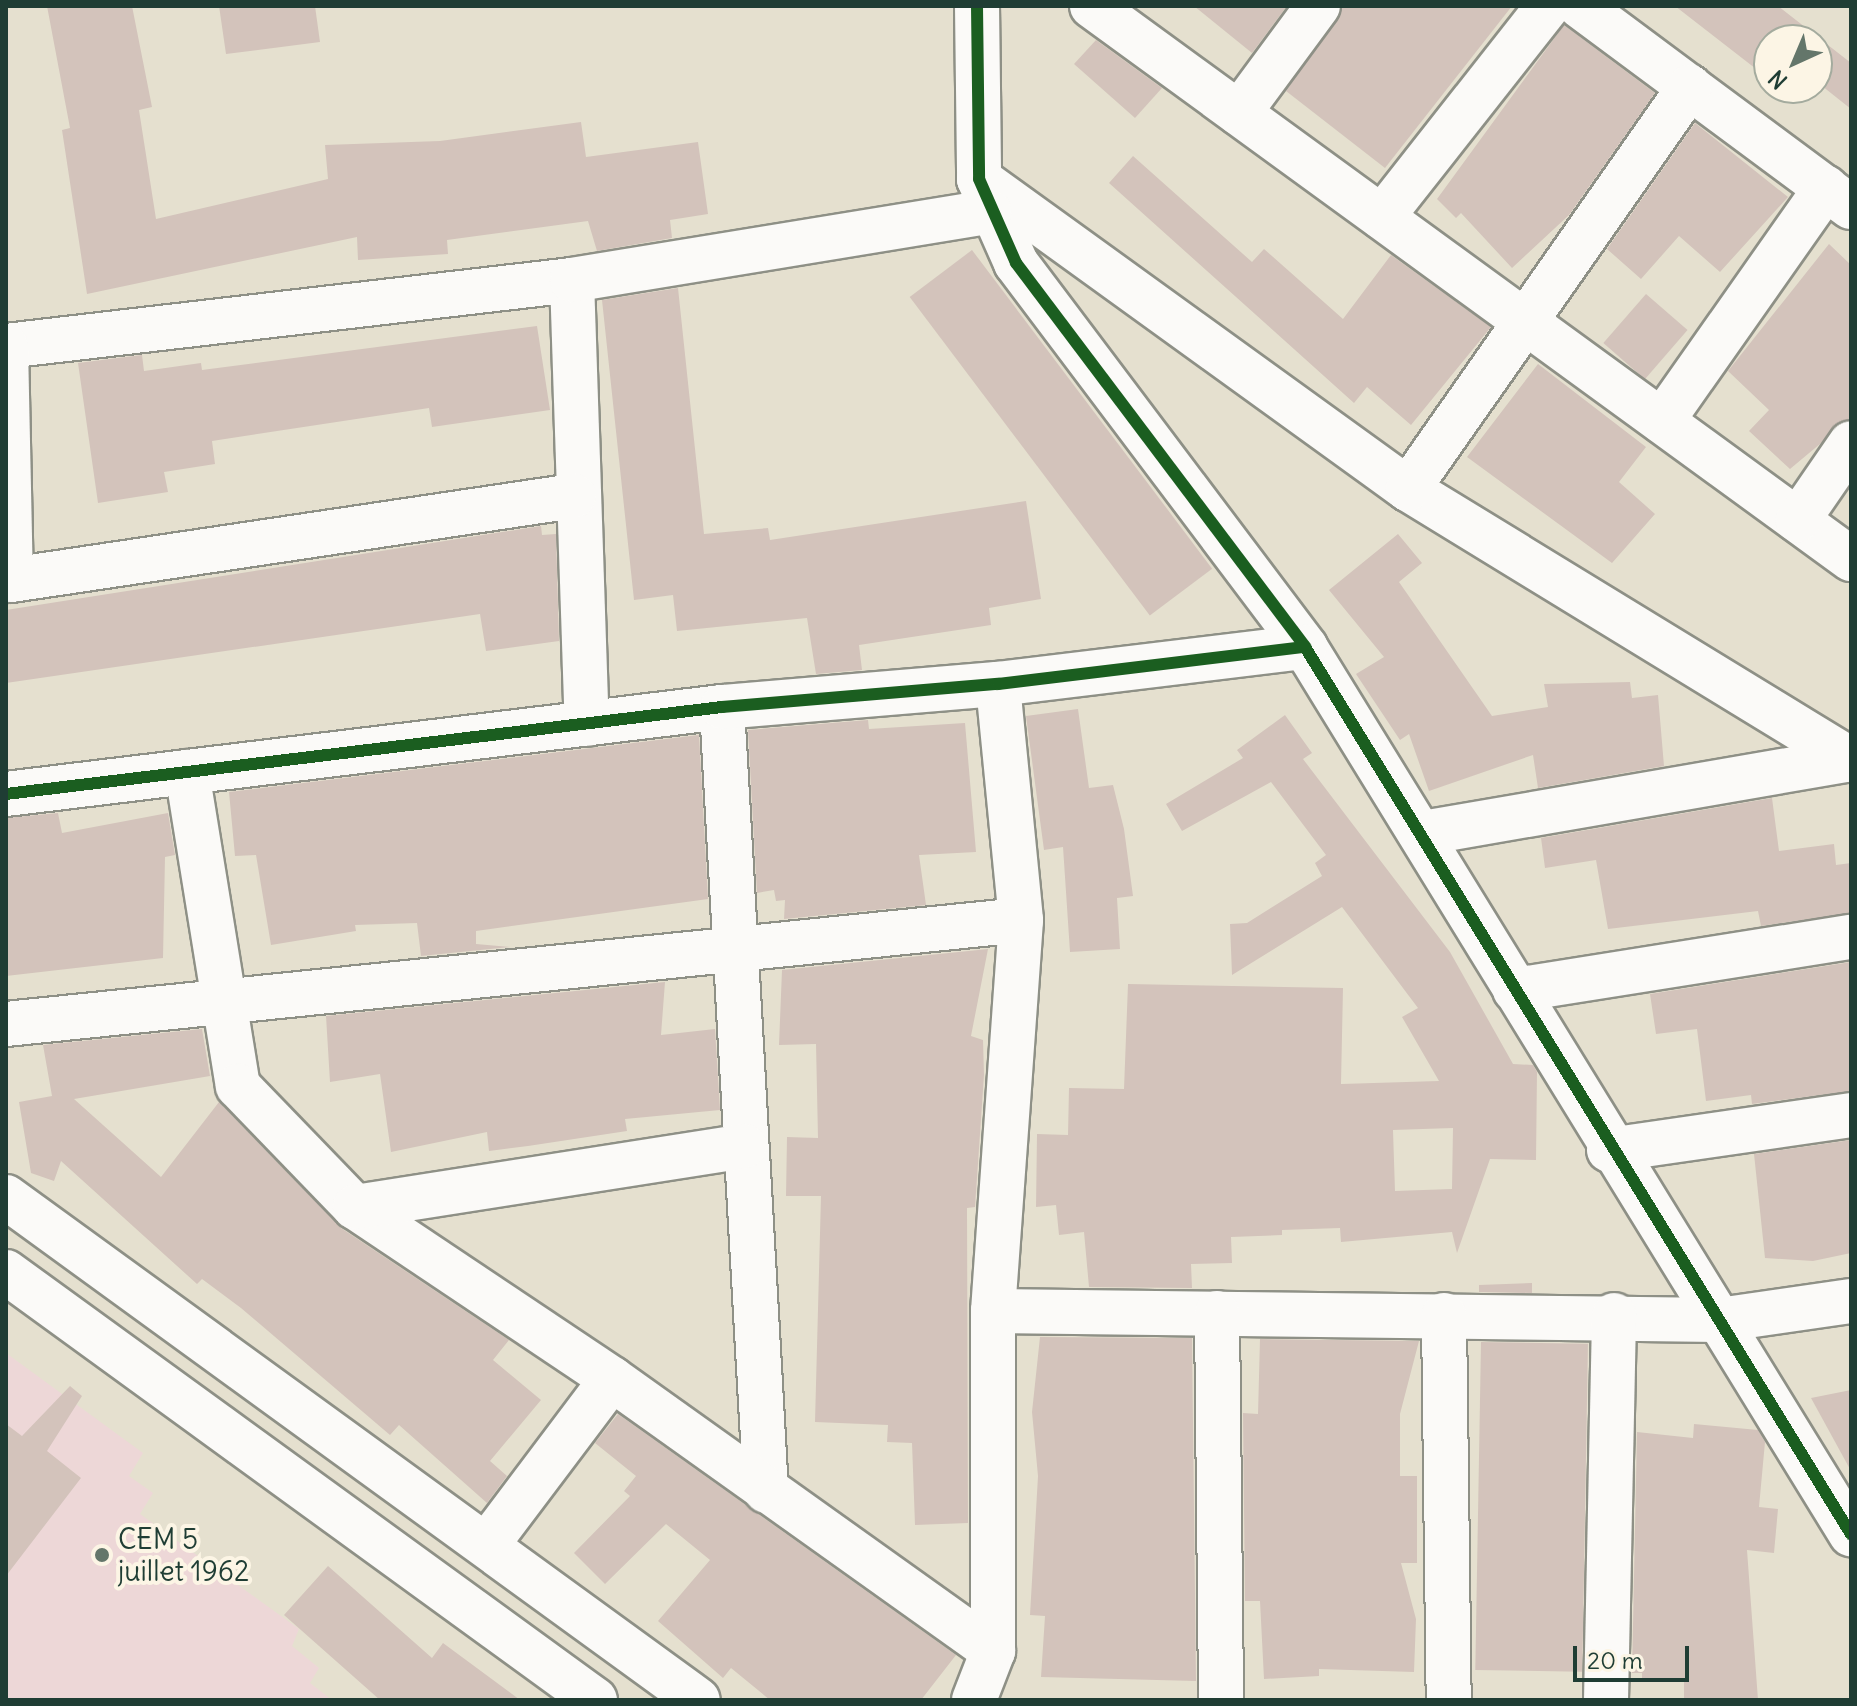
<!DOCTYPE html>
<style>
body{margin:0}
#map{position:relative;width:1857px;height:1706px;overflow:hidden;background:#e5e0cf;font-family:Delius,sans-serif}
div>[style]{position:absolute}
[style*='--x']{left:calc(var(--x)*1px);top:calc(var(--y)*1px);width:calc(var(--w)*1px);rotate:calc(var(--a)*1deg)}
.built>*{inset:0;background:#edd7d7}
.building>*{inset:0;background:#d3c3bb;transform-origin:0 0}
.roads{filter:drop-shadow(2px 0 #8e9086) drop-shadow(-2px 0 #8e9086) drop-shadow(0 2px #8e9086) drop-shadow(0 -2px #8e9086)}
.minor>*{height:44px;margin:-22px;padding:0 22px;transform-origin:22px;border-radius:22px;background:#fbfaf8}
.cycleway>*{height:12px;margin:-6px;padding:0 6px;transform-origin:6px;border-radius:6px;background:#1b5e20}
.dots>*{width:22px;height:22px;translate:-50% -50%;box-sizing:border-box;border:4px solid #fcf5e5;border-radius:50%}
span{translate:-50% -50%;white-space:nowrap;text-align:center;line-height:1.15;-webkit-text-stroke:8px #fcf5e5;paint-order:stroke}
.poi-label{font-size:28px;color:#1f3d34}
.left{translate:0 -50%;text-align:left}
.frame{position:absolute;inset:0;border:8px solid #1f3d34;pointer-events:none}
.north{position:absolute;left:1753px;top:24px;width:80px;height:80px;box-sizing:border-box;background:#fcf5e5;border:2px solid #a4ab9e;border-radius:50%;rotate:224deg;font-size:22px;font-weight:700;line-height:32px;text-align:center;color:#1f3d34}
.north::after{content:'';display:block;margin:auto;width:28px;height:36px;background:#64766a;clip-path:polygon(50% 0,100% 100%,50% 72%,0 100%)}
.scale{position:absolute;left:1573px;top:1646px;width:116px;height:36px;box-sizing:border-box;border:4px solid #1f3d34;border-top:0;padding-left:10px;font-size:24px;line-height:28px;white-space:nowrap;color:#1f3d34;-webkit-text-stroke:6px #fcf5e5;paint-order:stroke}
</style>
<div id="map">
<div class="built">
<div style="clip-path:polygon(6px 1353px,143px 1453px,129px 1476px,153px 1493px,140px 1514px,299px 1629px,292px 1646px,319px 1668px,310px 1683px,332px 1700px,6px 1700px)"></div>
</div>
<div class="building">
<div style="clip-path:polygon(47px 6px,132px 6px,152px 107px,139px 110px,156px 219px,328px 179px,325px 145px,440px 141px,581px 122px,586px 157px,698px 142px,708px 214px,670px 220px,672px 238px,597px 251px,588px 221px,447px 240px,448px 254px,358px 260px,357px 237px,87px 294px,62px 130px,70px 128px)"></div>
<div style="clip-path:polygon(219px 6px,315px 6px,320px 42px,226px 54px)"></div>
<div style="clip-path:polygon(1194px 6px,1287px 6px,1252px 53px)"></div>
<div style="clip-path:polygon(1343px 6px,1512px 6px,1385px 168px,1286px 91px)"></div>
<div style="clip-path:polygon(1675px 6px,1778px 6px,1851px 63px,1851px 109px,1817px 82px,1817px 40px,1769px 40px,1769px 79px)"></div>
<div style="clip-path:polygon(1564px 25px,1655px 93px,1569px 215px,1512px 268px,1461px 213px,1456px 218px,1437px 199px)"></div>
<div style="clip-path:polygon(1096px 40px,1162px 88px,1135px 118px,1074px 64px)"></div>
<div style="clip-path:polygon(1695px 123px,1788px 197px,1720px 272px,1679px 236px,1641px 279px,1607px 249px)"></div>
<div style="clip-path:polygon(1133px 156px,1252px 262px,1264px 249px,1343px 319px,1391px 255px,1491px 327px,1411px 425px,1367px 387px,1354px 403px,1109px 183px)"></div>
<div style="clip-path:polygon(1829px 244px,1851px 265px,1851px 418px,1790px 469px,1749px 431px,1769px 410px,1728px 371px)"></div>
<div style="left:972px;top:250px;width:399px;height:78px;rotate:53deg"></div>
<div style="clip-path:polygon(678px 288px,704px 534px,768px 528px,770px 540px,1026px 501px,1041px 599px,989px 608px,991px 625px,859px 645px,862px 670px,816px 674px,807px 618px,677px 631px,673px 595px,634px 600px,602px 300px)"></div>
<div style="left:1646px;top:294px;width:55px;height:65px;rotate:41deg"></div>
<div style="clip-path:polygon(537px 326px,550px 410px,432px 427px,429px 408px,212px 441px,215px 464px,164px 472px,168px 492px,98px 503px,78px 363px,142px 355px,144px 371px,201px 363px,202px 370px)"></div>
<div style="clip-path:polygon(1538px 364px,1646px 447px,1619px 482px,1655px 514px,1612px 563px,1467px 457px)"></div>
<div style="clip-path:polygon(541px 526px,542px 535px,556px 534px,559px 641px,486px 651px,480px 614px,6px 683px,6px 610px)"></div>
<div style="clip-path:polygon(1398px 534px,1422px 563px,1399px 582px,1492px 716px,1548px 707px,1544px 684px,1630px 682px,1632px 698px,1658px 695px,1664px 766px,1538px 788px,1533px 755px,1429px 791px,1409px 734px,1400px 740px,1356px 674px,1384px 657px,1329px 590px)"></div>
<div style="clip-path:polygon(1078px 709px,1089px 788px,1113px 785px,1124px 829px,1133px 896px,1117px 898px,1120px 949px,1070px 952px,1063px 847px,1044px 850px,1026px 716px)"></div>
<div style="clip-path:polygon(evenodd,1285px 715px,1312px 753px,1303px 759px,1450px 952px,1513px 1064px,1533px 1065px,1537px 1072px,1536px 1160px,1490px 1159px,1457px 1253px,1452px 1232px,1341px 1242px,1340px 1228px,1282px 1230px,1282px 1235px,1231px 1237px,1232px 1263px,1191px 1264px,1192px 1288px,1089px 1287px,1084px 1232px,1059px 1235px,1056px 1205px,1036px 1207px,1037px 1134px,1068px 1135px,1069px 1088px,1124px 1089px,1128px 984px,1343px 988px,1341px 1084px,1439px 1081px,1402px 1017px,1418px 1008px,1342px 907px,1232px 975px,1230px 924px,1247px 923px,1322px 876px,1315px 863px,1326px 855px,1271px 782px,1182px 831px,1166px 804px,1243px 758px,1237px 750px,1285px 715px,1453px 1128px,1452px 1189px,1395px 1191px,1393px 1130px,1453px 1128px)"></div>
<div style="clip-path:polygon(868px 720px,869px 729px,965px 723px,976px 852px,919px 855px,926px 905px,784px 919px,785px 900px,776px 901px,774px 890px,757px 893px,748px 730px)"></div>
<div style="clip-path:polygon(699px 735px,708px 899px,476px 931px,476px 944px,510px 947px,421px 956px,417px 923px,355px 925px,356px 931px,271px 945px,256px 855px,235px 856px,229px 792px)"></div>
<div style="clip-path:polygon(1772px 798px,1779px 851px,1834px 844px,1836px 865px,1851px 863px,1851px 913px,1761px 926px,1758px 911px,1608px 929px,1596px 860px,1545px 868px,1541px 838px)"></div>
<div style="clip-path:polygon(58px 813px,62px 833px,168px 813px,175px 855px,165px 857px,163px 958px,6px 976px,6px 818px)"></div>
<div style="clip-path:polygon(988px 949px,971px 1036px,983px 1040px,984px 1075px,975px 1207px,967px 1208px,968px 1523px,915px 1525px,912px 1443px,887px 1442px,888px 1425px,815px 1422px,821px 1196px,786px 1196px,787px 1137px,818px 1138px,816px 1044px,779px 1045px,782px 970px)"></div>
<div style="clip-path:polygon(1851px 962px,1851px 1091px,1752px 1104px,1751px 1095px,1706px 1101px,1697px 1029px,1656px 1034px,1650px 994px)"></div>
<div style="clip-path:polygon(665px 982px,661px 1035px,715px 1029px,720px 1110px,625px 1119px,627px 1131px,528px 1146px,489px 1151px,487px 1132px,391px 1152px,380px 1074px,330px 1082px,326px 1016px)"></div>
<div style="clip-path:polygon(202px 1029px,210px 1076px,74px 1099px,161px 1177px,219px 1102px,341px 1228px,509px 1340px,493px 1360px,541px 1400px,490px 1461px,507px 1476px,487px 1503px,399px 1425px,390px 1435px,241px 1308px,202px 1279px,197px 1284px,61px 1161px,54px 1181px,31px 1173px,19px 1102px,52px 1096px,43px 1045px)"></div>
<div style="clip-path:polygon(1851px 1140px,1851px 1253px,1813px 1261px,1765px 1258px,1754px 1154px)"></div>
<div style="clip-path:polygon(1532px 1283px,1532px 1293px,1479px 1292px,1479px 1285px)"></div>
<div style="clip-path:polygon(1040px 1337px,1192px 1338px,1196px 1681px,1041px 1677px,1045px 1616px,1030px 1615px,1038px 1476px,1032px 1412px)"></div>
<div style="clip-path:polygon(1260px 1339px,1419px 1341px,1400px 1414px,1400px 1476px,1417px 1476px,1417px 1563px,1401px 1563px,1416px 1619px,1414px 1672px,1319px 1669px,1319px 1676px,1264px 1679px,1260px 1601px,1245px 1601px,1243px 1413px,1258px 1414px)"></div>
<div style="left:1481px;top:1342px;width:107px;height:328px;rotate:1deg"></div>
<div style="clip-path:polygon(70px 1386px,82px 1396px,47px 1451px,81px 1478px,6px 1576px,6px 1424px,22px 1436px)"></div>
<div style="clip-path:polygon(1851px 1390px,1851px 1471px,1811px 1398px)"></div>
<div style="clip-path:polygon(618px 1414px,956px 1655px,921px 1700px,770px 1700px,731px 1668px,723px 1678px,658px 1621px,710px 1560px,666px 1524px,605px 1584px,574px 1553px,630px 1496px,624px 1491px,636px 1476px,595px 1443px)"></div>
<div style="clip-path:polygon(1694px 1424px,1758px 1430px,1765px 1442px,1759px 1507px,1778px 1509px,1774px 1553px,1747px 1550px,1758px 1700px,1684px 1700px,1684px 1681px,1642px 1681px,1642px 1673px,1632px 1673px,1637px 1432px,1693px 1438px)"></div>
<div style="clip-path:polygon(328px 1566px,432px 1658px,443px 1643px,520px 1700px,380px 1700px,284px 1615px)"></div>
</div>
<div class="roads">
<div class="minor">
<div style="--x:977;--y:6;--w:173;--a:89.3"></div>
<div style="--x:979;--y:179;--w:92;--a:66.2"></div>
<div style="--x:1016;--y:263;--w:481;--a:53"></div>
<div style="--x:1305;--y:647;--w:1042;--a:58.39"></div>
<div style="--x:1092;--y:6;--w:939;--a:36.08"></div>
<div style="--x:1580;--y:6;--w:337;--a:36.6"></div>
<div style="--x:1239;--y:113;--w:133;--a:-53.6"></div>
<div style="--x:979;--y:179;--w:529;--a:35.85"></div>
<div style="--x:1408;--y:489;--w:519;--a:31.46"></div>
<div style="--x:1382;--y:217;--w:268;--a:-51.8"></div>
<div style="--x:572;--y:280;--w:444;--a:88.1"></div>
<div style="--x:6;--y:346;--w:570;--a:-6.65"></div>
<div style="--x:572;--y:280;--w:423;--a:-9.3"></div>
<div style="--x:6;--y:346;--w:234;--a:88.8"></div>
<div style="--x:11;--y:580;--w:569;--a:-8.49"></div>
<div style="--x:1662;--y:421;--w:285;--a:-54.9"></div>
<div style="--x:1408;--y:489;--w:491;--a:-55"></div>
<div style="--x:1798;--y:520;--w:93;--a:-55.5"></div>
<div style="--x:722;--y:707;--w:785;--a:86.79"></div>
<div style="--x:187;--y:772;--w:318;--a:80.8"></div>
<div style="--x:238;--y:1086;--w:168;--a:46"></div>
<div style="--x:355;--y:1207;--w:309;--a:33.8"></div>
<div style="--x:612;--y:1379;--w:468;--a:35.5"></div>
<div style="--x:6;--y:794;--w:721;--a:-6.93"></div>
<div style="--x:722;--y:707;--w:277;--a:-4.8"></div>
<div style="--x:998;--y:684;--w:309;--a:-6.9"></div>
<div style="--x:1423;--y:833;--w:433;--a:-9.8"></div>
<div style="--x:1515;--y:990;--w:340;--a:-9"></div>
<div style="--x:6;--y:1024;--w:1020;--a:-5.85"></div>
<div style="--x:1609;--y:1150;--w:245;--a:-8.2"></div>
<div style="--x:6;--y:1197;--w:855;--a:36.01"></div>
<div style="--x:355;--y:1207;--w:394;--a:-8.9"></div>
<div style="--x:6;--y:1272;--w:728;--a:36"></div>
<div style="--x:993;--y:1311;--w:726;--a:0.71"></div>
<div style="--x:1719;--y:1320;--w:133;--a:-8.2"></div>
<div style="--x:1217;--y:1313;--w:387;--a:89.4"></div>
<div style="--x:1444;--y:1315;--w:385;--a:89.3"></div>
<div style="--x:489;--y:1542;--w:204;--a:-53"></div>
<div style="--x:974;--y:1700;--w:53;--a:-68.8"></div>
<div style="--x:993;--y:1651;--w:340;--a:-90"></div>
<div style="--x:993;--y:1311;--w:392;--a:-85.9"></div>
<div style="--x:1021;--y:920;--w:237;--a:-95.6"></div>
<div style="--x:1606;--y:1700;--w:385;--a:-88.8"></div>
</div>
</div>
<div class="cycleway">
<div style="--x:977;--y:6;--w:173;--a:89.3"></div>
<div style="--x:979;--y:179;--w:92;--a:66.2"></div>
<div style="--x:1016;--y:263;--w:481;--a:53"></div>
<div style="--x:1305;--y:647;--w:1042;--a:58.39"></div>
<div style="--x:6;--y:794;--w:721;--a:-6.93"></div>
<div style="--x:722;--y:707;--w:277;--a:-4.8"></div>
<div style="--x:998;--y:684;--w:309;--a:-6.9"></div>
</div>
<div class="dots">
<div style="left:102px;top:1555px;background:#64766a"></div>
</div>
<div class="poi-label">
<span class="left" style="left:118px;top:1555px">CEM 5<br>juillet 1962</span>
</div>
<div class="frame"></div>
<div class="north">N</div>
<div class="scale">20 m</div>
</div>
